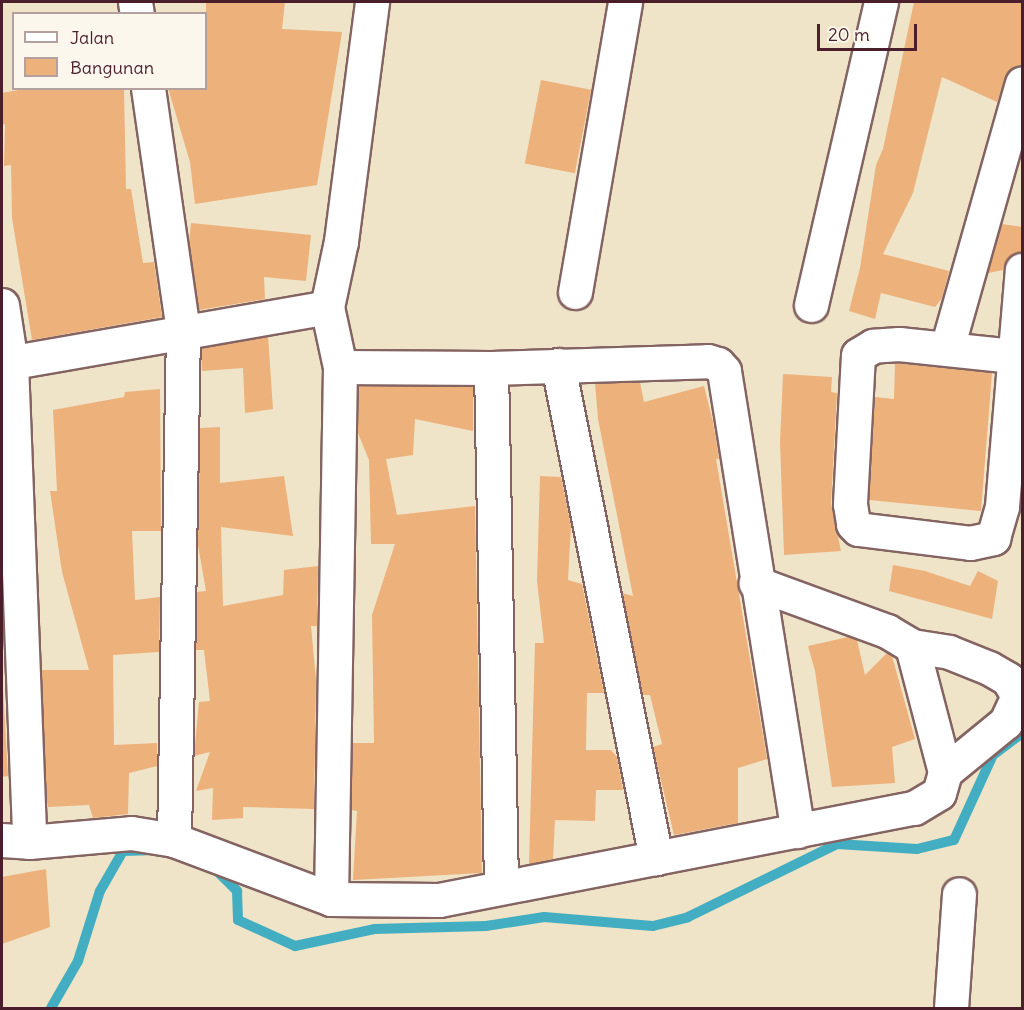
<!DOCTYPE html>
<style>
body{margin:0}
#map{position:relative;width:1024px;height:1010px;overflow:hidden;background:#efe4c7;font-family:Delius,sans-serif}
div>[style]{position:absolute}
[style*='--x']{left:calc(var(--x)*1px);top:calc(var(--y)*1px);width:calc(var(--w)*1px);rotate:calc(var(--a)*1deg)}
.stream>*{height:10px;margin:-5px;padding:0 5px;transform-origin:5px;border-radius:5px;background:#43aec1}
.building>*{inset:0;background:#edb17c;transform-origin:0 0}
.roads{filter:drop-shadow(2px 0 #846462) drop-shadow(-2px 0 #846462) drop-shadow(0 2px #846462) drop-shadow(0 -2px #846462)}
.street>*{height:33px;margin:-16.5px;padding:0 16.5px;transform-origin:16.5px;border-radius:16.5px;background:#fff}
span{translate:-50% -50%;white-space:nowrap;text-align:center;line-height:1.15;-webkit-text-stroke:5px #fbf7ec;paint-order:stroke}
.frame{position:absolute;inset:0;border:3px solid #4a1f2b;pointer-events:none}
.legend{position:absolute;left:12px;top:12px;width:195px;height:78px;box-sizing:border-box;background:#fbf7ec;border:2px solid #b4a19f;margin:0;padding:8px 10px;list-style:none;font-size:18px;color:#4a1f2b}
.legend li{display:flex;align-items:center;gap:12px;height:30px}
.legend b{width:30px;border:2px solid #b4a19f}
.scale{position:absolute;left:817px;top:24px;width:100px;height:27px;box-sizing:border-box;border:3px solid #4a1f2b;border-top:0;padding-left:8px;font-size:18px;line-height:21px;white-space:nowrap;color:#4a1f2b;-webkit-text-stroke:4px #fbf7ec;paint-order:stroke}
</style>
<div id="map">
<div class="stream">
<div style="--x:214;--y:868;--w:33;--a:45"></div>
<div style="--x:237;--y:891;--w:29;--a:88"></div>
<div style="--x:238;--y:920;--w:63;--a:24.5"></div>
<div style="--x:295;--y:946;--w:81;--a:-12.1"></div>
<div style="--x:374;--y:929;--w:112;--a:-1.5"></div>
<div style="--x:486;--y:926;--w:59;--a:-8.8"></div>
<div style="--x:544;--y:917;--w:109;--a:4.7"></div>
<div style="--x:653;--y:926;--w:36;--a:-14"></div>
<div style="--x:688;--y:917;--w:166;--a:-26.1"></div>
<div style="--x:837;--y:844;--w:80;--a:3.6"></div>
<div style="--x:917;--y:849;--w:38;--a:-14"></div>
<div style="--x:954;--y:840;--w:94;--a:-65.4"></div>
<div style="--x:993;--y:755;--w:36;--a:-37"></div>
<div style="--x:51;--y:1008;--w:54;--a:-60.1"></div>
<div style="--x:78;--y:961;--w:73;--a:-72.6"></div>
<div style="--x:100;--y:891;--w:46;--a:-60.1"></div>
<div style="--x:123;--y:851;--w:24;--a:-2"></div>
</div>
<div class="building">
<div style="clip-path:polygon(206px 2px,285px 2px,282px 29px,342px 32px,317px 185px,195px 204px,190px 162px,168px 88px,206px 88px)"></div>
<div style="clip-path:polygon(914px 2px,1023px 2px,1023px 65px,1009px 70px,997px 102px,942px 77px,913px 193px,883px 254px,949px 271px,942px 298px,935px 307px,881px 293px,875px 319px,849px 311px,860px 268px,876px 165px,883px 149px)"></div>
<div style="left:541px;top:80px;width:51px;height:85px;rotate:11deg"></div>
<div style="clip-path:polygon(29px 88px,124px 88px,126px 189px,131px 189px,143px 263px,154px 262px,162px 317px,32px 340px,12px 218px,11px 165px,4px 166px,5px 124px,2px 125px,2px 93px)"></div>
<div style="clip-path:polygon(191px 223px,311px 235px,306px 281px,264px 277px,265px 299px,199px 310px,189px 242px)"></div>
<div style="clip-path:polygon(1001px 224px,1023px 227px,1021px 252px,1007px 259px,1003px 270px,988px 273px)"></div>
<div style="clip-path:polygon(268px 336px,273px 409px,245px 413px,243px 368px,202px 371px,201px 348px)"></div>
<div style="clip-path:polygon(895px 363px,992px 373px,981px 511px,869px 500px,875px 397px,894px 399px)"></div>
<div style="clip-path:polygon(783px 374px,832px 377px,831px 392px,837px 393px,831px 503px,841px 551px,784px 555px,780px 442px)"></div>
<div style="clip-path:polygon(640px 382px,644px 402px,704px 386px,713px 422px,719px 459px,716px 459px,767px 759px,738px 768px,738px 823px,674px 835px,653px 747px,662px 744px,650px 695px,643px 695px,622px 593px,633px 596px,598px 419px,595px 383px)"></div>
<div style="clip-path:polygon(358px 386px,473px 387px,473px 431px,415px 419px,413px 455px,386px 459px,397px 515px,475px 506px,482px 873px,353px 880px,357px 811px,351px 810px,352px 743px,374px 743px,372px 615px,395px 544px,371px 544px,369px 460px,358px 433px)"></div>
<div style="clip-path:polygon(160px 389px,161px 531px,132px 531px,135px 600px,160px 597px,159px 652px,113px 655px,114px 745px,157px 743px,157px 766px,129px 773px,128px 814px,93px 818px,89px 805px,48px 807px,46px 798px,41px 670px,89px 670px,62px 572px,50px 491px,57px 491px,53px 410px,124px 397px,125px 392px)"></div>
<div style="clip-path:polygon(220px 427px,220px 483px,284px 476px,293px 536px,221px 527px,223px 606px,283px 595px,284px 570px,318px 566px,317px 626px,311px 626px,316px 680px,314px 809px,243px 807px,243px 818px,212px 820px,213px 788px,196px 791px,210px 752px,194px 756px,199px 702px,210px 701px,204px 650px,196px 650px,197px 592px,206px 591px,198px 545px,200px 428px)"></div>
<div style="clip-path:polygon(540px 476px,561px 477px,571px 526px,568px 580px,582px 584px,604px 693px,587px 693px,586px 750px,611px 750px,617px 757px,623px 790px,596px 790px,595px 821px,555px 820px,553px 859px,529px 864px,535px 643px,544px 643px,537px 581px)"></div>
<div style="clip-path:polygon(893px 565px,925px 571px,970px 586px,978px 571px,998px 581px,992px 619px,889px 591px)"></div>
<div style="clip-path:polygon(848px 637px,857px 640px,865px 675px,887px 653px,892px 656px,915px 739px,892px 747px,895px 783px,832px 787px,815px 671px,808px 646px)"></div>
<div style="clip-path:polygon(2px 671px,8px 776px,2px 777px)"></div>
<div style="clip-path:polygon(46px 869px,50px 927px,2px 944px,2px 877px)"></div>
</div>
<div class="roads">
<div class="street">
<div style="--x:135;--y:2;--w:12;--a:81"></div>
<div style="--x:148;--y:88;--w:245;--a:81.8"></div>
<div style="--x:183;--y:330;--w:510;--a:91.01"></div>
<div style="--x:575;--y:292;--w:294;--a:-80.2"></div>
<div style="--x:2;--y:305;--w:59;--a:81.2"></div>
<div style="--x:11;--y:363;--w:479;--a:87.8"></div>
<div style="--x:811;--y:305;--w:311;--a:-77"></div>
<div style="--x:947;--y:348;--w:275;--a:-74.2"></div>
<div style="--x:1013;--y:356;--w:115;--a:-174"></div>
<div style="--x:899;--y:344;--w:26;--a:176"></div>
<div style="--x:873;--y:346;--w:17;--a:149"></div>
<div style="--x:858;--y:355;--w:149;--a:93.1"></div>
<div style="--x:850;--y:504;--w:20;--a:81"></div>
<div style="--x:853;--y:524;--w:7;--a:45"></div>
<div style="--x:858;--y:529;--w:113;--a:7.1"></div>
<div style="--x:970;--y:543;--w:24;--a:-12"></div>
<div style="--x:993;--y:538;--w:33;--a:-74"></div>
<div style="--x:1002;--y:506;--w:237;--a:-85.2"></div>
<div style="--x:2;--y:364;--w:330;--a:-9.9"></div>
<div style="--x:558;--y:365;--w:503;--a:78.76"></div>
<div style="--x:340;--y:367;--w:151;--a:0.4"></div>
<div style="--x:491;--y:368;--w:217;--a:-1.8"></div>
<div style="--x:708;--y:361;--w:10;--a:17"></div>
<div style="--x:718;--y:364;--w:9;--a:49"></div>
<div style="--x:724;--y:371;--w:466;--a:80.9"></div>
<div style="--x:491;--y:368;--w:518;--a:88.89"></div>
<div style="--x:912;--y:646;--w:37;--a:9"></div>
<div style="--x:949;--y:652;--w:43;--a:21.8"></div>
<div style="--x:989;--y:668;--w:22;--a:30"></div>
<div style="--x:1008;--y:679;--w:20;--a:60"></div>
<div style="--x:1018;--y:696;--w:29;--a:115"></div>
<div style="--x:1006;--y:722;--w:79;--a:140.7"></div>
<div style="--x:2;--y:840;--w:27;--a:4"></div>
<div style="--x:29;--y:842;--w:102;--a:-5"></div>
<div style="--x:131;--y:833;--w:44;--a:9.2"></div>
<div style="--x:174;--y:840;--w:168;--a:20.6"></div>
<div style="--x:331;--y:899;--w:108;--a:0.5"></div>
<div style="--x:439;--y:900;--w:484;--a:-11"></div>
<div style="--x:914;--y:808;--w:29;--a:-31"></div>
<div style="--x:939;--y:793;--w:22;--a:-74"></div>
<div style="--x:945;--y:772;--w:130;--a:-104.7"></div>
<div style="--x:912;--y:646;--w:29;--a:-149"></div>
<div style="--x:887;--y:631;--w:140;--a:-159.9"></div>
<div style="--x:331;--y:899;--w:532;--a:-89.03"></div>
<div style="--x:340;--y:367;--w:61;--a:-102.2"></div>
<div style="--x:327;--y:307;--w:67;--a:-78"></div>
<div style="--x:341;--y:241;--w:241;--a:-82.6"></div>
<div style="--x:951;--y:1008;--w:114;--a:-86"></div>
</div>
</div>
<div class="frame"></div>
<ul class="legend">
<li><b style="height:8px;background:#fff"></b>Jalan</li>
<li><b style="height:16px;background:#edb17c"></b>Bangunan</li>
</ul>
<div class="scale">20 m</div>
</div>
